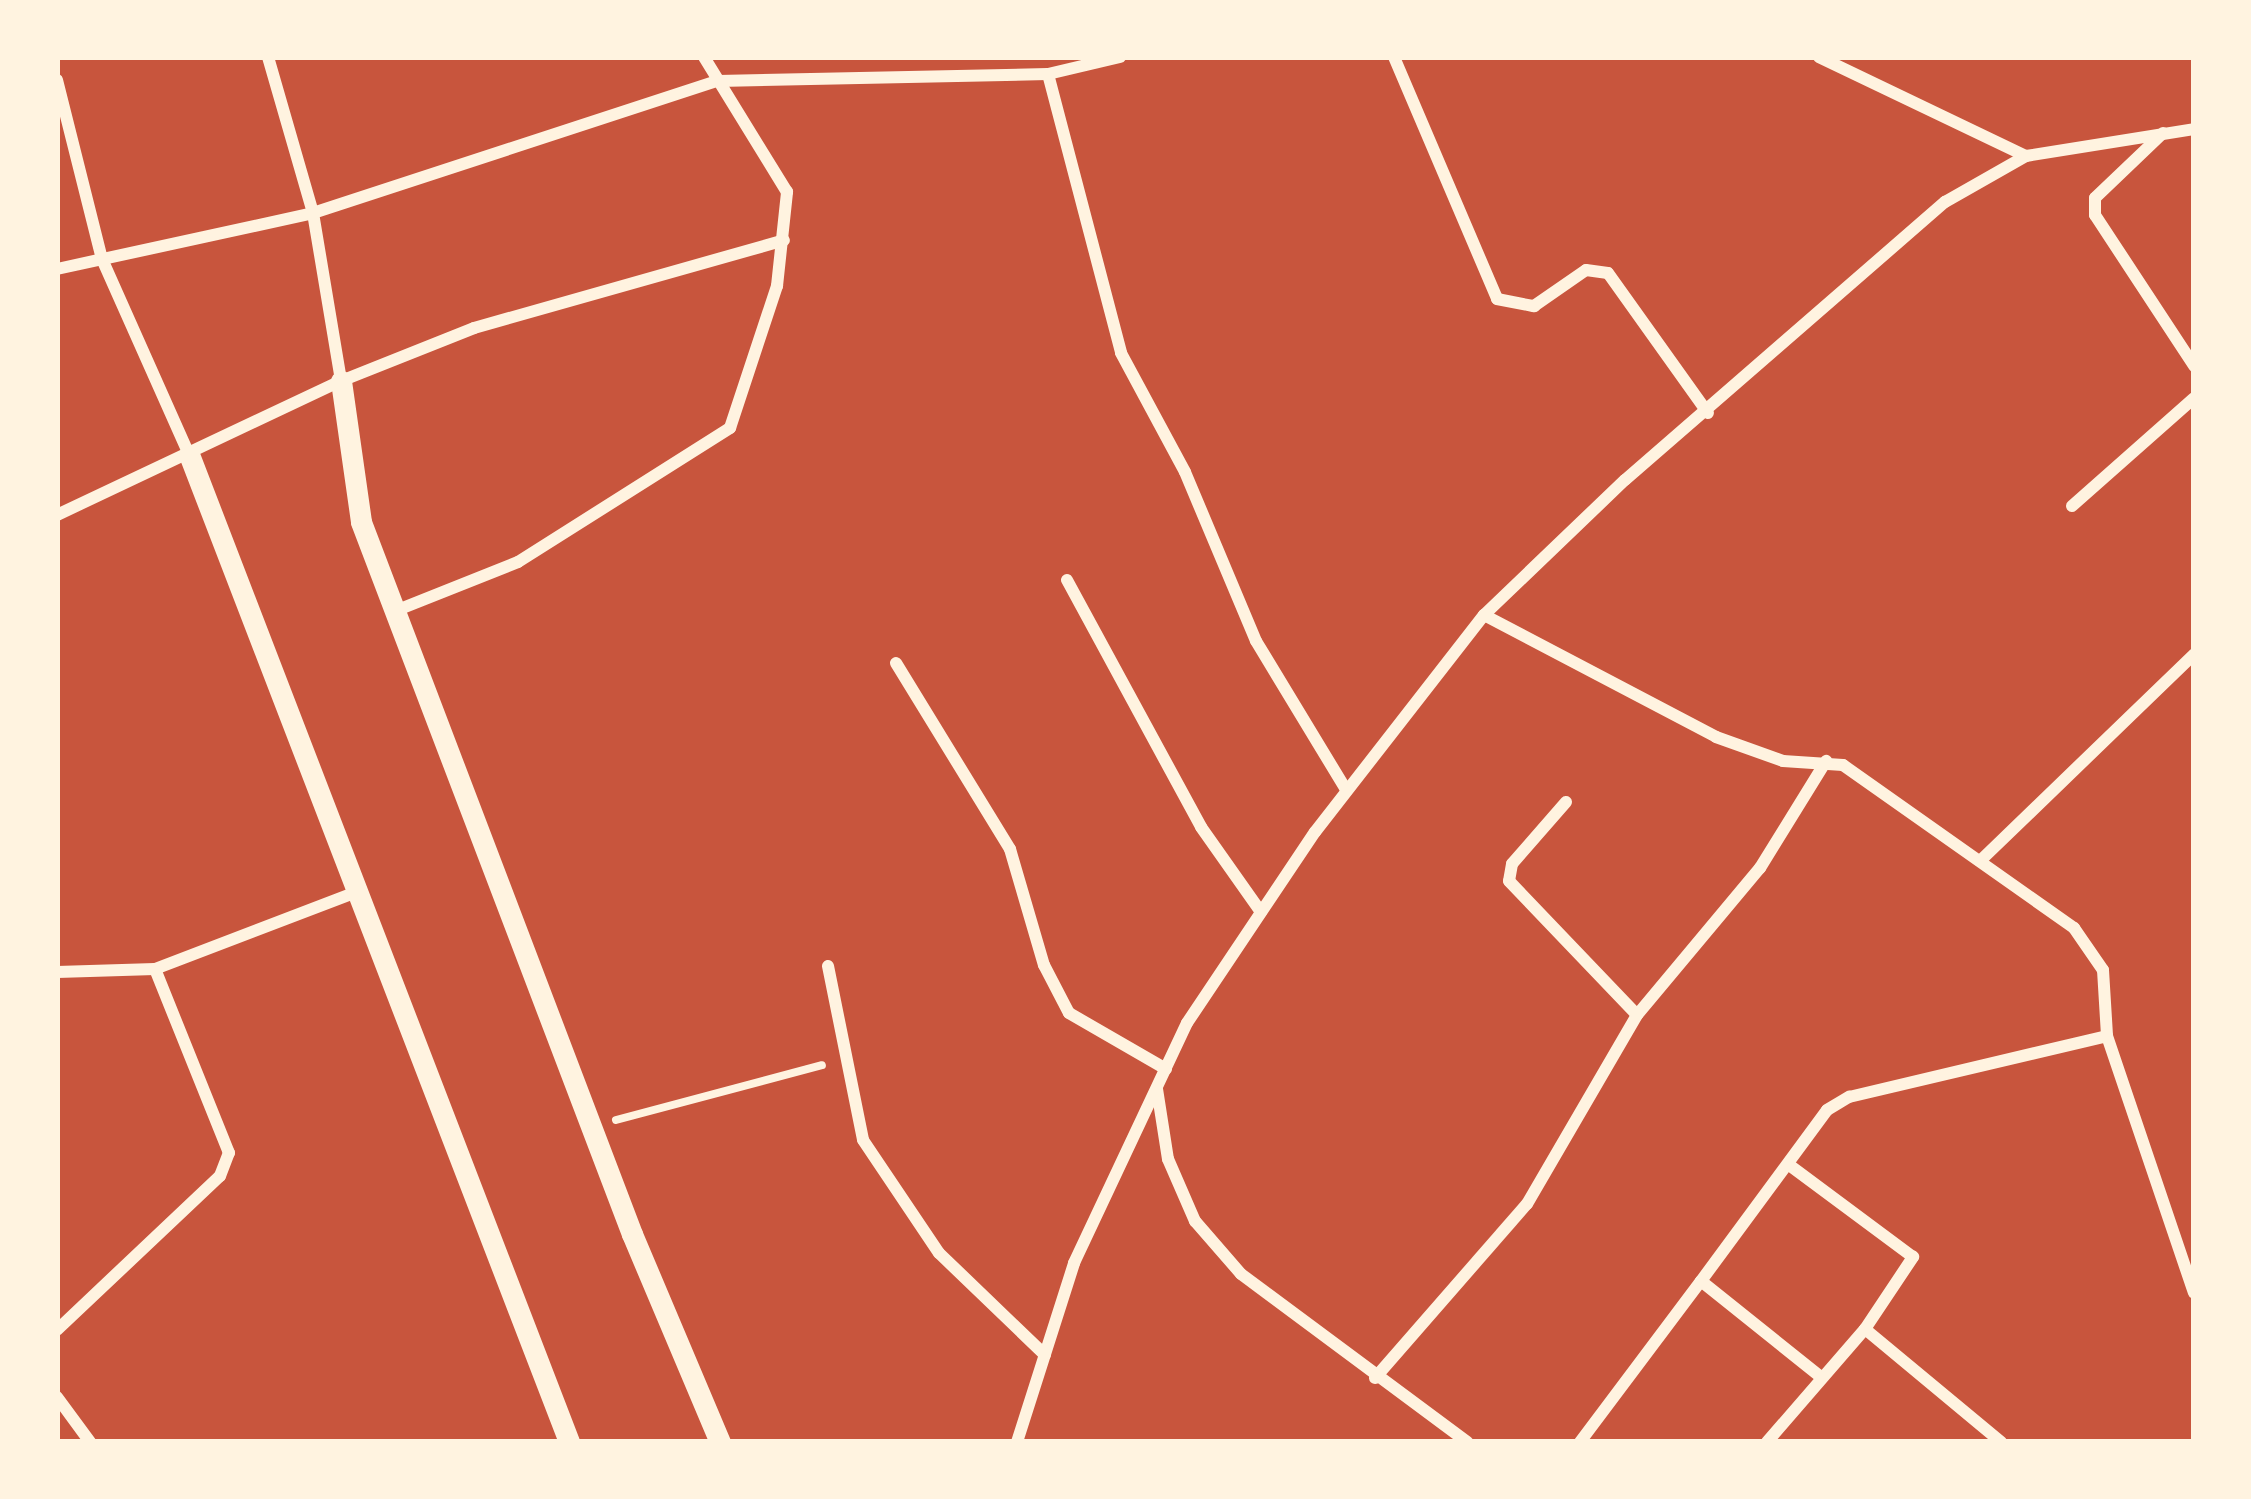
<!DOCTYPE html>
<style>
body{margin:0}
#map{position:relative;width:2251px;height:1499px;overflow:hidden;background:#c8553d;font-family:"Roboto Condensed",sans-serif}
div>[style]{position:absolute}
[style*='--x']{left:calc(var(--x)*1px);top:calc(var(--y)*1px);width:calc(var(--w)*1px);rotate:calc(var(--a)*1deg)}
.path>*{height:8px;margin:-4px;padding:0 4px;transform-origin:4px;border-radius:4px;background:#fff3e0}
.minor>*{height:12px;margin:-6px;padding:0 6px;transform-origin:6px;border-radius:6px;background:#fff3e0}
.tertiary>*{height:21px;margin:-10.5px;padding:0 10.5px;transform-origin:10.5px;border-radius:10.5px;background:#fff3e0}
span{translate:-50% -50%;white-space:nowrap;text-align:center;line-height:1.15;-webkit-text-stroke:10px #fff3e0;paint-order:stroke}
.frame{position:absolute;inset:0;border:60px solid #fff3e0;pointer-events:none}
</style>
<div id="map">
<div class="path">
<div style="--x:616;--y:1120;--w:213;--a:-14.9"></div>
</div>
<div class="minor">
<div style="--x:268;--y:57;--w:162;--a:73.9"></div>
<div style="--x:313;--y:213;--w:170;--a:80.5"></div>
<div style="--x:1394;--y:57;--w:263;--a:66.9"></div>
<div style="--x:1497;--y:299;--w:38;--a:11"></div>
<div style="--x:1534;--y:306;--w:63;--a:-34.7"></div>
<div style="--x:1586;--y:270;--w:22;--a:8"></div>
<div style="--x:1608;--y:273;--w:172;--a:54.5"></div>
<div style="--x:1819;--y:57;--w:229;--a:25.6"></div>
<div style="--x:1048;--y:74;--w:288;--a:75.3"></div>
<div style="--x:1121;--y:353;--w:135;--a:61.7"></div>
<div style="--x:1185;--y:472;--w:183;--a:67.2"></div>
<div style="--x:1256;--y:641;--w:175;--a:58.8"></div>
<div style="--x:57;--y:80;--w:185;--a:75.9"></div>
<div style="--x:102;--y:259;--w:217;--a:66"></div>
<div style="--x:2163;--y:133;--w:94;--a:136.3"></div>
<div style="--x:2095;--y:198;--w:17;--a:90"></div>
<div style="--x:2095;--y:215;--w:181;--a:56.7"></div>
<div style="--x:57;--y:269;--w:262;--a:-12.3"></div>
<div style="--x:313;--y:213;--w:426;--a:-18.1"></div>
<div style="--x:718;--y:81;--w:330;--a:-1.2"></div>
<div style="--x:1048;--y:74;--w:74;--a:-13.3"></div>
<div style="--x:2072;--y:506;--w:163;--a:-41.5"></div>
<div style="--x:57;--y:515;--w:314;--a:-25.3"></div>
<div style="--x:341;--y:381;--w:143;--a:-21.7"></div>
<div style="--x:474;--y:328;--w:322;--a:-15.8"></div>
<div style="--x:1067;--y:580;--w:281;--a:61.5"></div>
<div style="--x:1201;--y:827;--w:104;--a:54.8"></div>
<div style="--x:395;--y:611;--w:132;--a:-21.7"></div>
<div style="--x:518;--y:562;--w:251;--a:-32.3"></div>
<div style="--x:730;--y:428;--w:150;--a:-71.7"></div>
<div style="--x:777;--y:286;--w:95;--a:-83.9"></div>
<div style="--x:787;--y:192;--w:158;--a:-121.6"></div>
<div style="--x:1484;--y:615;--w:262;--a:27.7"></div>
<div style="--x:1716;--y:737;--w:71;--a:19.7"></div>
<div style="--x:1783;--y:761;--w:60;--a:3.8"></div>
<div style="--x:1843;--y:765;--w:283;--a:35.2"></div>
<div style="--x:2074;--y:928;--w:51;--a:55.4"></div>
<div style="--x:2103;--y:970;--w:66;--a:86.5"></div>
<div style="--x:2107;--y:1036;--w:271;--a:71.3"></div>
<div style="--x:896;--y:663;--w:218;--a:58.5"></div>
<div style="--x:1010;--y:849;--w:121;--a:73.7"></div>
<div style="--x:1044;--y:965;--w:54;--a:62.5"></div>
<div style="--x:1069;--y:1013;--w:112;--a:30"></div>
<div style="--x:1566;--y:802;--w:82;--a:131.1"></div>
<div style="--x:1512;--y:864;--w:17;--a:100"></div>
<div style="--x:1509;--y:881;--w:185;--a:46.3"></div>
<div style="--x:1980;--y:861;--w:298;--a:-44"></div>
<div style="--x:828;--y:966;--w:177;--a:78.6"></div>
<div style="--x:863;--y:1140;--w:136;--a:56.1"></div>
<div style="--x:939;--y:1253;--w:147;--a:43.9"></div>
<div style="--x:57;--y:972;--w:98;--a:-1.8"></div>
<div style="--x:155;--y:969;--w:216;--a:-20.9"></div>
<div style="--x:1157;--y:1089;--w:71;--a:81.1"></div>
<div style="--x:1168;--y:1159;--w:68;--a:66.5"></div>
<div style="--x:1195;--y:1221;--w:70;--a:49"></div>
<div style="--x:1241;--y:1274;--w:282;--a:36.6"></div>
<div style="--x:1701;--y:1281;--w:212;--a:-53.6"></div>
<div style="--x:1827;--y:1110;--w:26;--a:-31"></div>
<div style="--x:1849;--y:1097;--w:265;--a:-13.3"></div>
<div style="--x:1865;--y:1329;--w:177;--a:39.7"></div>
<div style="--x:57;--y:1330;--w:224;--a:-43.4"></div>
<div style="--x:220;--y:1176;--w:25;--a:-69"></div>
<div style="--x:229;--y:1153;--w:198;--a:-111.9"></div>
<div style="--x:1375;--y:1378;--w:231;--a:-48.9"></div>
<div style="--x:1527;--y:1204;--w:219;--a:-59.8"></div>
<div style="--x:1637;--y:1015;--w:192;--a:-50.1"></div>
<div style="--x:1760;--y:868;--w:126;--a:-58.3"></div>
<div style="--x:57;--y:1397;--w:56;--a:53.7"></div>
<div style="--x:1017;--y:1442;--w:188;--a:-72.3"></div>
<div style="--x:1074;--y:1263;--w:265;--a:-64.8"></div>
<div style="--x:1187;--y:1023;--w:230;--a:-56.2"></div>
<div style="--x:1315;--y:832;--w:275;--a:-52.1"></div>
<div style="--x:1484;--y:615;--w:195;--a:-43.8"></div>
<div style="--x:1625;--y:480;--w:424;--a:-41"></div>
<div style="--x:1945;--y:202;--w:93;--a:-29.6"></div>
<div style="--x:2026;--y:156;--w:170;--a:-9.1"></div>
<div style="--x:1580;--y:1442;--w:201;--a:-53.1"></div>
<div style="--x:1701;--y:1281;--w:154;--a:38.7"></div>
<div style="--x:1767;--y:1442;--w:150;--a:-49.1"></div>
<div style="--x:1865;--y:1329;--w:87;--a:-56.3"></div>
<div style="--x:1913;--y:1257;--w:154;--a:-143.4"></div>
</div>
<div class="tertiary">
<div style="--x:341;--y:381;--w:142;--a:81.9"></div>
<div style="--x:361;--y:522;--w:762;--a:69.16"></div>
<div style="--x:632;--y:1234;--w:226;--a:67.1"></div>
<div style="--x:190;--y:457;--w:1055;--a:68.95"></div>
</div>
<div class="frame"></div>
</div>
